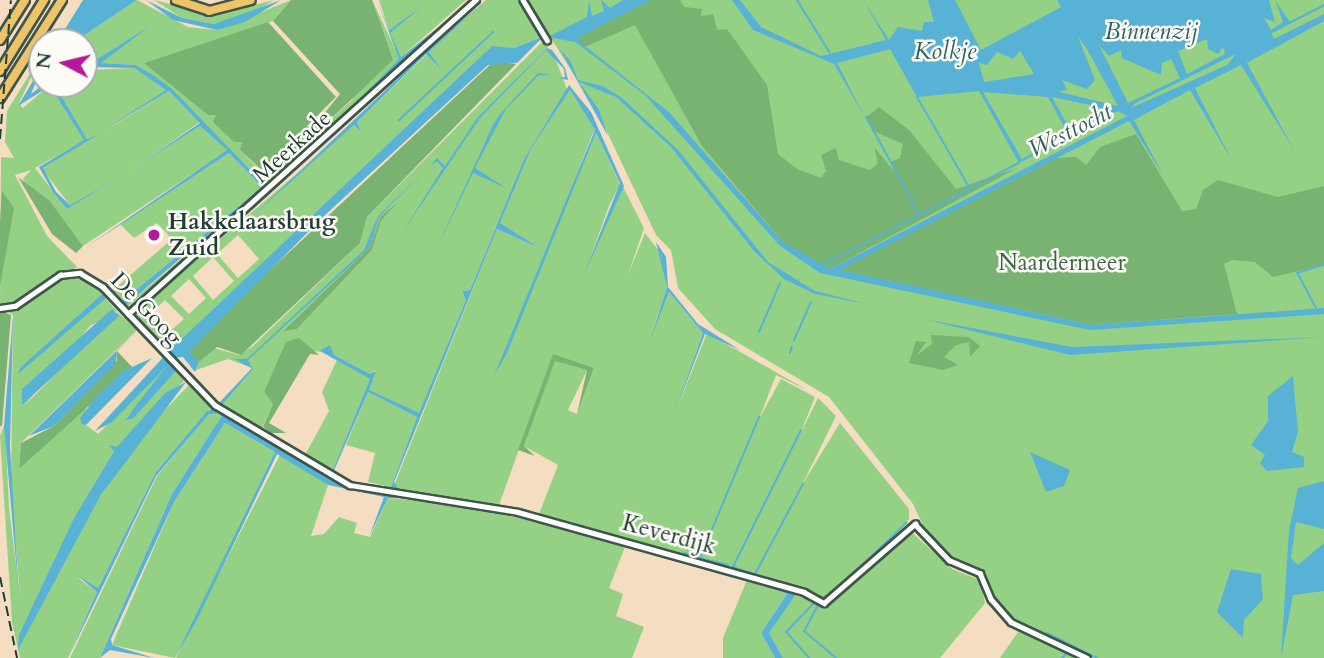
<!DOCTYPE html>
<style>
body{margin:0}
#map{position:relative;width:1324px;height:658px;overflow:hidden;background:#f4ddc1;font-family:Cardo,serif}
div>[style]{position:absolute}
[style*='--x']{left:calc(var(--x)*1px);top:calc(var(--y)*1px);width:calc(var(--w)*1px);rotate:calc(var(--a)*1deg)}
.green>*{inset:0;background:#95d185}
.forest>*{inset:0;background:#78b372}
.water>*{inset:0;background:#57b2d5}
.stream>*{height:2px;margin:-1px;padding:0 1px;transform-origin:1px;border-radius:1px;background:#57b2d5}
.roads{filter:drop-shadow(2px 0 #3f5549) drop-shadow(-2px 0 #3f5549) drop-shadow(0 2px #3f5549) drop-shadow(0 -2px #3f5549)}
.minor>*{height:4.5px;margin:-2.25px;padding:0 2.25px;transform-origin:2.25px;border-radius:2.25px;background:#fff}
.motorway>*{height:8px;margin:-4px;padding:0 4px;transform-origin:4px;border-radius:4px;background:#efc469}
.rail>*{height:2px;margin-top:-1px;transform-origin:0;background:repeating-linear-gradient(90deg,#1f3d34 0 10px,transparent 0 15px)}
.dots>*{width:19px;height:19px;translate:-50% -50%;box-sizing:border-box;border:4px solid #fdfcf7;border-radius:50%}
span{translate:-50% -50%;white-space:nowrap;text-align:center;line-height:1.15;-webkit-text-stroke:5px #fdfcf7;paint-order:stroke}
.street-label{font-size:23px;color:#1f3d34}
.poi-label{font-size:23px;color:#1f3d34;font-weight:700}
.left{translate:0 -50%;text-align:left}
.park-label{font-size:23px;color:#3c6248}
.water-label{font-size:24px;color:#306064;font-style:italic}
.north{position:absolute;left:28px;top:28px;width:70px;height:70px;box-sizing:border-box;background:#fdfcf7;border:2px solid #a4b0a9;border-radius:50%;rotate:277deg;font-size:19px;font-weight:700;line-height:28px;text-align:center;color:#1f3d34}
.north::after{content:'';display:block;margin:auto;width:24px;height:32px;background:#b5179e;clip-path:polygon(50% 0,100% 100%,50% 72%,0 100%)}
</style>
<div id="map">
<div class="green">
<div style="clip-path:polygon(137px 0,188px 27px,217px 30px,291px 0,273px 21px,144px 63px,216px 115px,214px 122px,242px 142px,240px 150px,264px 174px,315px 135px,322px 141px,126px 308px,112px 291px,172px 239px,157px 223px,134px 238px,120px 224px,229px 153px,262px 187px,123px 300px,126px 305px,230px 219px,315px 140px,265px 184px,153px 75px,136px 65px,100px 63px,153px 24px,84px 67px,84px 42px,74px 42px)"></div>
<div style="clip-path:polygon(154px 0,213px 15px,274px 0,245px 17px,214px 24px,182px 18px)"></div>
<div style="clip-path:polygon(372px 0,400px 59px,322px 136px,317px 132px,352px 100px,380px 30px)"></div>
<div style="clip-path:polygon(379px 0,466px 0,401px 57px,389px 33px,425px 4px,389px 30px)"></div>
<div style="clip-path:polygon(evenodd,486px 0,519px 0,544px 36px,514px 48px,491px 47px,168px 356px,137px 319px,138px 309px,354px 125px,361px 130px,357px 122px,427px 54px,443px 71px,429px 52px,486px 0,238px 235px,259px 259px,238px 278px,217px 254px,238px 235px,486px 0,213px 257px,234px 281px,213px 300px,193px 276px,213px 257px,486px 0,189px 279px,206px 298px,189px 314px,171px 296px,189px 279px,486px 0,165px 300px,184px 319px,167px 334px,148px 316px,165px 300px)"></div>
<div style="clip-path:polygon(527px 0,1324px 0,1324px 658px,1090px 658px,1011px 620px,993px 599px,983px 573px,952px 560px,929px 538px,913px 504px,829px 397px,715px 329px,678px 288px,671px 250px,656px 235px,598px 113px)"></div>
<div style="clip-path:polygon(evenodd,545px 39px,550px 45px,478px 117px,546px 50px,553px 53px,567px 89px,524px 159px,470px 290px,462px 291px,466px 300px,419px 414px,368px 390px,376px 370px,370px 374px,334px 355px,330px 346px,327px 352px,287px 350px,264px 392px,273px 404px,262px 428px,219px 406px,218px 404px,222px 405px,252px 370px,252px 368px,228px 359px,196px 370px,199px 362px,214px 348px,239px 355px,253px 346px,360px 243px,367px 217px,545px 39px,399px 199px,381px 221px,372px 250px,297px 329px,284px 330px,370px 247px,380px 217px,399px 199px)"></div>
<div style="clip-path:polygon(42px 54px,19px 103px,23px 108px,50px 85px,85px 140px,35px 168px,67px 209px,122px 176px,70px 205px,42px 169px,98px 132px,87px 139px,54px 84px,84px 84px,84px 70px,134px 68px,167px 90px,102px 132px,169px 91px,200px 122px,127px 173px,200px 126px,228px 150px,83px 246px,50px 201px,34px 195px,23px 179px,31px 170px,15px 175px,47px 236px,77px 267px,16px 302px,0 305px,1px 157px,14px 158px,5px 142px,7px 111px)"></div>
<div style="clip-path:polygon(570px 90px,595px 130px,592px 135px,550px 244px,596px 133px,620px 184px,609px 206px,586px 270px,622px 185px,644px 228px,628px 275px,645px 233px,665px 259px,667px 287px,652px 332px,669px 292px,703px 333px,674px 416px,707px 333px,809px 391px,776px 375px,759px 419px,781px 379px,815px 397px,800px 434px,818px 398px,836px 416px,802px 485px,840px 423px,909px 509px,909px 519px,827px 600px,539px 514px,558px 465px,524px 446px,555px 360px,587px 370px,568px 410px,577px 414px,594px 368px,553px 355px,499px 505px,393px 488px,497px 229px,541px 249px,500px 223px,531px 149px)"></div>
<div style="clip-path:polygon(67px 277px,94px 282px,102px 294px,18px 371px,105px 298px,117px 311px,90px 326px,25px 405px,117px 312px,137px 330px,21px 443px,19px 469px,81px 410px,86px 407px,86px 425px,98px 434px,163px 368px,164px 374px,126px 418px,134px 418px,176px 371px,184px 381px,114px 451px,75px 516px,18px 649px,101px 495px,160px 415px,189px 385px,224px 413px,172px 494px,100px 658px,70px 658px,157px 476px,209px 413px,215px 415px,210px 408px,156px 472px,98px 588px,77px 577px,97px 592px,68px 658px,20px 658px,12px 622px,0 436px,5px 423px,9px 508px,20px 596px,11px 483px,13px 315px,6px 311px)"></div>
<div style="clip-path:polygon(337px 360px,370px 379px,333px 471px,305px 455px,329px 411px,322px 392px)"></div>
<div style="clip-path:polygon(368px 392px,417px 417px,391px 487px,368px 482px,375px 453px,346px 445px)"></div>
<div style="clip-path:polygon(225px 423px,275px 452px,194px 621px,175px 658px,112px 645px,174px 502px)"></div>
<div style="clip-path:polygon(281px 453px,328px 485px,311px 536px,324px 534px,339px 517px,357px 523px,354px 533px,370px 537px,388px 498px,464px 505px,626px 544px,609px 588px,623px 594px,616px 616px,644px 627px,632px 658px,176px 658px)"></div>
<div style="clip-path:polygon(908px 529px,952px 569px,980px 580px,985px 603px,940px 658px,783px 658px,769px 633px,793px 595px,828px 606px)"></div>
<div style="clip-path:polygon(747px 580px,787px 594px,761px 633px,775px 658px,723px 658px,723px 638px)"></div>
<div style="clip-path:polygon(1018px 632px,1041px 639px,1077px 658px,1000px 658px)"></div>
</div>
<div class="forest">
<div style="clip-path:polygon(291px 0,372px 0,393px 60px,317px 132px,314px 126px,340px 94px,273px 21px)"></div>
<div style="clip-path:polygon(650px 0,680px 0,684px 7px,702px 9px,701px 16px,713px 14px,717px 30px,727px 29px,767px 85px,778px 154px,797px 169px,821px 178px,826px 171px,821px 155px,836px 148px,839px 160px,870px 170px,878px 163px,874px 147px,895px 172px,890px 162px,900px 158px,903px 144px,873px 131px,866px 117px,879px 107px,909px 130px,956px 189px,1017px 168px,830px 269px,821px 267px,783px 242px,702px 146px,635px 25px,585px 47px,576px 39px)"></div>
<div style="clip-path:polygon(268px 22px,336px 97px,307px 126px,315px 135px,267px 175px,240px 150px,242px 142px,234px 142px,213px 122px,216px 115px,208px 115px,144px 63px)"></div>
<div style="clip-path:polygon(494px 61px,516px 64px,367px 217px,360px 243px,241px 355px,217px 347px,199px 362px,192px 357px,188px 352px,225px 312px)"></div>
<div style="clip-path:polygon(1136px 134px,1182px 211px,1196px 209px,1203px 190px,1218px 180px,1278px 197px,1324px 186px,1324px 265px,1273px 277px,1255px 262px,1232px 260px,1224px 264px,1237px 314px,1092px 325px,839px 270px,1057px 158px,1076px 157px,1086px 165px,1100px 147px)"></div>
<div style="clip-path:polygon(18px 177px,50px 201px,83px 246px,76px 253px,52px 234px)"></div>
<div style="clip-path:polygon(2px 191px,14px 208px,0 286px,0 222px)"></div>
<div style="clip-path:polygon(400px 199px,381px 221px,372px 250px,297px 329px,283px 331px,370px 247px,380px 217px)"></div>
<div style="clip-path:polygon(0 311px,11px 315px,2px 426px,0 426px)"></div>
<div style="clip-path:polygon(931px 335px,969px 337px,980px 346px,970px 357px,969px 342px,956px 345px,944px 357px,958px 365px,943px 370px,909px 363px,916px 341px,926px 342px,917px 355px,932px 344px)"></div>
<div style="clip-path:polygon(299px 338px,319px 355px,310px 354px,269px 423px,286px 433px,271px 433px,263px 427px,273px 404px,264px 392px,286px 342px)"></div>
<div style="clip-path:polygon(117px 351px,132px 367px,19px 469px,21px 443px,54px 426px,117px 361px)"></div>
<div style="clip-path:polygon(553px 354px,594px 368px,577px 414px,587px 370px,555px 361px,524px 446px,535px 456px,518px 450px)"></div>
</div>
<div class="water">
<div style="clip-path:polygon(83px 0,137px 0,74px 42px,57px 42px)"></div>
<div style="clip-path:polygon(146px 0,182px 18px,214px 24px,281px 0,245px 22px,217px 30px,173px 20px)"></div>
<div style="clip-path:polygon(377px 0,389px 30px,425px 4px,390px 33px,401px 57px,440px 26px,324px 135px,399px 59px)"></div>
<div style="clip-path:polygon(486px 0,429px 52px,443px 71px,426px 54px,357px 122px,361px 131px,354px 125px,247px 221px,429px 49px)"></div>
<div style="clip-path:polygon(evenodd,589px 0,592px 16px,604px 11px,601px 0,610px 8px,623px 0,650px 0,576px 39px,669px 112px,783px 242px,830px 269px,1127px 116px,1118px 111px,1019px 163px,979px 91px,917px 97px,890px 49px,837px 63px,866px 119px,834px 64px,753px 30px,732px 0,740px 0,761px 27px,821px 56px,886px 40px,863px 0,889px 40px,898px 27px,922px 31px,924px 22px,934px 22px,928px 0,955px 0,981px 50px,1061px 7px,1057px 0,1269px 0,1275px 22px,1264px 18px,1271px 30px,1283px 22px,1275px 0,1290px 22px,1271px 33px,1274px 39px,1324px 14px,1324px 21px,1247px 63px,1294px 150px,1241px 65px,1195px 88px,1232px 161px,1190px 90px,1134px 120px,1163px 175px,1129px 121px,840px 270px,1092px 325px,1324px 308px,1324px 314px,1090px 330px,820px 273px,780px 246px,645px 95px,575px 42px,548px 37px,587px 17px,589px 0,1078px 37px,1087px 49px,1118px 106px,1059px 92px,1067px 89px,1062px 80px,1087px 89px,1095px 80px,1078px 37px,589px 0,1207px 39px,1208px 49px,1218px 54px,1223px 47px,1225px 54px,1187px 74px,1178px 51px,1207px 39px,589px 0,1099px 45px,1109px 56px,1121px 50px,1122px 58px,1161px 75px,1162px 63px,1171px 59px,1180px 78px,1128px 103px,1099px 45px,589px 0,1020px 51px,1034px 74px,984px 82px,979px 63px,987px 65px,997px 52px,1013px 59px,1020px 51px,589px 0,1236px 54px,1227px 65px,1131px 108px,1134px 104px,1236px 54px,589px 0,983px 92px,1048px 97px,1068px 134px,1022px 159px,983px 92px,589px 0,1052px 97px,1095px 106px,1111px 112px,1072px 133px,1052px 97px)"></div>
<div style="clip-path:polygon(153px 24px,101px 63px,136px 65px,153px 75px,172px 89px,264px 184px,318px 141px,126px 305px,122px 301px,262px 187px,229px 153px,85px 248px,227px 150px,200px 126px,127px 173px,200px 123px,169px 91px,102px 131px,166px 90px,134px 68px,84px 67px)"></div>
<div style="clip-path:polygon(544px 36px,517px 63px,488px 65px,324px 216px,189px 352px,199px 362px,195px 372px,183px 357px,171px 358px,176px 371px,134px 418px,125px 420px,165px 368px,112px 422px,95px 431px,170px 350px,492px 46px,514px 48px)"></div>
<div style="clip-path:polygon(547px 48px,552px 50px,565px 68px,568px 80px,558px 78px,565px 77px,564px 69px,546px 50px,480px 118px,402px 233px,443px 168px,437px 161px,431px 166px,437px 158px,445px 166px,478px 117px)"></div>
<div style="clip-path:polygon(559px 48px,571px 62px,578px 80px,602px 86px,621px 97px,679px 151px,768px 262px,815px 291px,867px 304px,815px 294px,784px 279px,754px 251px,670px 146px,616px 97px,579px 82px,599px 110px,608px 136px)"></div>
<div style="clip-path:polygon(42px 66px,31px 94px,44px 84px,54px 84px,87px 139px,99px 134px,43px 168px,56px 192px,70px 205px,122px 176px,67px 209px,53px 192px,39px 167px,84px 140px,50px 86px,18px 106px)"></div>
<div style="clip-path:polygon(538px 73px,552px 75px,539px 75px,506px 109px,475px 168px,506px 188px,473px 173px,435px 252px,493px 125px,500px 114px)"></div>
<div style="clip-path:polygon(569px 85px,591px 112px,624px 186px,582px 279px,620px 183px,596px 133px,507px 353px,494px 376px,595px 130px,570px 90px,531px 149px,500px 223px,541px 249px,497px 229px,394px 482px,399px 490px,383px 486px,391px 487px,417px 417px,368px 392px,333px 473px,304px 456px,333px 470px,370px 379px,320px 351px,330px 345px,334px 355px,370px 374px,376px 371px,369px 390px,419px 413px,466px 300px,462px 291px,470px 290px,524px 159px)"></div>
<div style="clip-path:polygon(426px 170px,379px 217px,370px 246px,367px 250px,248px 360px,253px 369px,222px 405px,218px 404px,252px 368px,234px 359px,247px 359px,364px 250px,378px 216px)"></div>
<div style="clip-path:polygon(656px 242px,666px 257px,668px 287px,698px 324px,740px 350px,705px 334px,670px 426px,703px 333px,669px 292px,650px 340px,667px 287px)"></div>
<div style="clip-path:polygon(102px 294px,106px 298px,18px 374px,20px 368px)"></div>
<div style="clip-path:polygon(112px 309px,119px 316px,22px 405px,22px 389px)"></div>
<div style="clip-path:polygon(13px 315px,10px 447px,19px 596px,4px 426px)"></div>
<div style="clip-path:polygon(924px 319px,1072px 347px,1324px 337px,1070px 355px)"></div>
<div style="clip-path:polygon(137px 331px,117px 351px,116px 363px,54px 426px,29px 436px)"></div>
<div style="clip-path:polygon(152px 358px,86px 425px,82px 424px,80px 418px,97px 396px,123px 371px)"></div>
<div style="clip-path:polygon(1293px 376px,1298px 432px,1292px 452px,1304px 457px,1304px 467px,1267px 471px,1260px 463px,1265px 455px,1251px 445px,1268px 421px,1268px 396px)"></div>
<div style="clip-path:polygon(186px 382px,101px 495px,18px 650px,19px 635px,75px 516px,114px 451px,109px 445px,117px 447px,165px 393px)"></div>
<div style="clip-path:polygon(215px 408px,217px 414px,209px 414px,156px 476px,68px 658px,97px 592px,78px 576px,98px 588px,156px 472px,207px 411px)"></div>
<div style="clip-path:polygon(223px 414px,347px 487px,444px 499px,388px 498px,369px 537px,384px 497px,328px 485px,277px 454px,197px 620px,175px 658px,275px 452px,225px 423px,174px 502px,111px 639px,112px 645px,154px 658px,110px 650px,100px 658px,172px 494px)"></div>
<div style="clip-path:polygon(1030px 452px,1070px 470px,1064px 486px,1046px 492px)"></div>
<div style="clip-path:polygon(1324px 481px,1324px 529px,1296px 522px,1291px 558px,1298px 565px,1324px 543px,1324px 591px,1293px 595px,1281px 658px,1289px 530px,1298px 488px)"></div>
<div style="clip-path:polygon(1231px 569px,1261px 574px,1263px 599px,1244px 620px,1243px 638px,1217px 612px)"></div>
<div style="clip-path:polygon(747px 580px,748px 578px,796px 594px,769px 633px,783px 658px,775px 658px,761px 633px,787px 594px)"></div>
</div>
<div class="stream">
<div style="--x:797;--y:0;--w:62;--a:58.1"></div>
<div style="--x:1270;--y:33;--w:61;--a:-27.4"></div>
<div style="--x:917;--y:97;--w:104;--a:60"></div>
<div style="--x:866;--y:117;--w:111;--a:61.3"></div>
<div style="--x:399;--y:120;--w:129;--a:-43.1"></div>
<div style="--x:820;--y:266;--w:224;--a:-27.4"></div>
<div style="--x:1316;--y:308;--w:40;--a:-118"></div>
<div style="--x:1297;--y:273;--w:28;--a:-17"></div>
<div style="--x:759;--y:332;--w:53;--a:-66.8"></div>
<div style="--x:794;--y:340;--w:42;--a:-65.9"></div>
<div style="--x:790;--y:353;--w:7;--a:-74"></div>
<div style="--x:801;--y:430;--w:153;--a:116.4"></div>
<div style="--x:733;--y:567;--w:97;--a:18.6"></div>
<div style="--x:684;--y:553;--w:16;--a:15"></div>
<div style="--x:728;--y:565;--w:29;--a:-166"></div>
<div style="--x:700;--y:558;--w:153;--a:-67.3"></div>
<div style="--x:755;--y:574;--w:102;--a:-61.9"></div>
<div style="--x:733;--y:575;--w:15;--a:16"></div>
<div style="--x:847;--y:580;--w:83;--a:-44"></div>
<div style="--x:796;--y:594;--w:14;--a:21"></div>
<div style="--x:818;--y:605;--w:30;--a:118"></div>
<div style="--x:804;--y:631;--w:42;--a:40.2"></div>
<div style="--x:1047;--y:633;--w:56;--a:26.6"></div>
<div style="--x:1047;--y:642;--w:23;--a:29"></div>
<div style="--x:1067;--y:653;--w:7;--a:135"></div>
<div style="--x:809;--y:658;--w:35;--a:-131"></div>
<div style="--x:786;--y:632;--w:40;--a:-46"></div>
</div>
<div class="roads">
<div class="minor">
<div style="--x:523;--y:0;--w:47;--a:59"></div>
<div style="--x:0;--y:308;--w:15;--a:-8"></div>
<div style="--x:15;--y:306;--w:55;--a:-34.6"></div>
<div style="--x:60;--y:275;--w:20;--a:-6"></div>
<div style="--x:80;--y:273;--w:27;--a:31"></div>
<div style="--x:103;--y:287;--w:163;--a:46.5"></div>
<div style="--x:215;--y:405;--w:157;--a:30.7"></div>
<div style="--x:350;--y:485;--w:170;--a:9.1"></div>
<div style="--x:518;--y:512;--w:297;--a:15.6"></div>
<div style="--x:804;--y:592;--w:23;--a:29"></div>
<div style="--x:824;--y:603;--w:121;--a:-41"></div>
<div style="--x:915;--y:524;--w:50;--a:46.6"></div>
<div style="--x:949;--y:560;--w:34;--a:23"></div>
<div style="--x:980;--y:573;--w:28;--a:67"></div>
<div style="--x:991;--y:599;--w:30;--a:49"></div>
<div style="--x:1011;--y:622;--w:84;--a:25.3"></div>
<div style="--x:128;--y:314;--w:469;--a:-42.1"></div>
</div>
<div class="motorway">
<div style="--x:176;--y:0;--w:35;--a:18"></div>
<div style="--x:209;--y:11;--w:43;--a:-14.7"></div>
<div style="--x:0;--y:40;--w:47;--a:-58"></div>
<div style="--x:0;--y:71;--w:84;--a:-58.2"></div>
<div style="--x:0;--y:98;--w:116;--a:-57.7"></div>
</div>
</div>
<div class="rail">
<div style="--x:0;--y:139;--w:139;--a:-85.5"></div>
<div style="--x:0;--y:577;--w:83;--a:78.1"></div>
</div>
<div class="dots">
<div style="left:154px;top:235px;background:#b5179e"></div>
</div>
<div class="street-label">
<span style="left:292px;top:147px;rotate:-42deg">Meerkade</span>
<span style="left:146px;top:309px;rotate:46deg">De Goog</span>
<span style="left:669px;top:535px;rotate:15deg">Keverdijk</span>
</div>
<div class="poi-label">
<span class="left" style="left:168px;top:235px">Hakkelaarsbrug<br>Zuid</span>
</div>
<div class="park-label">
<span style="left:1062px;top:263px">Naardermeer</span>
</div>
<div class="water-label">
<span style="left:1151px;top:32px">Binnenzij</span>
<span style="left:945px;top:52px">Kolkje</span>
<span style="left:1070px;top:131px;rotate:-27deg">Westtocht</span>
</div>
<div class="north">N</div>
</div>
